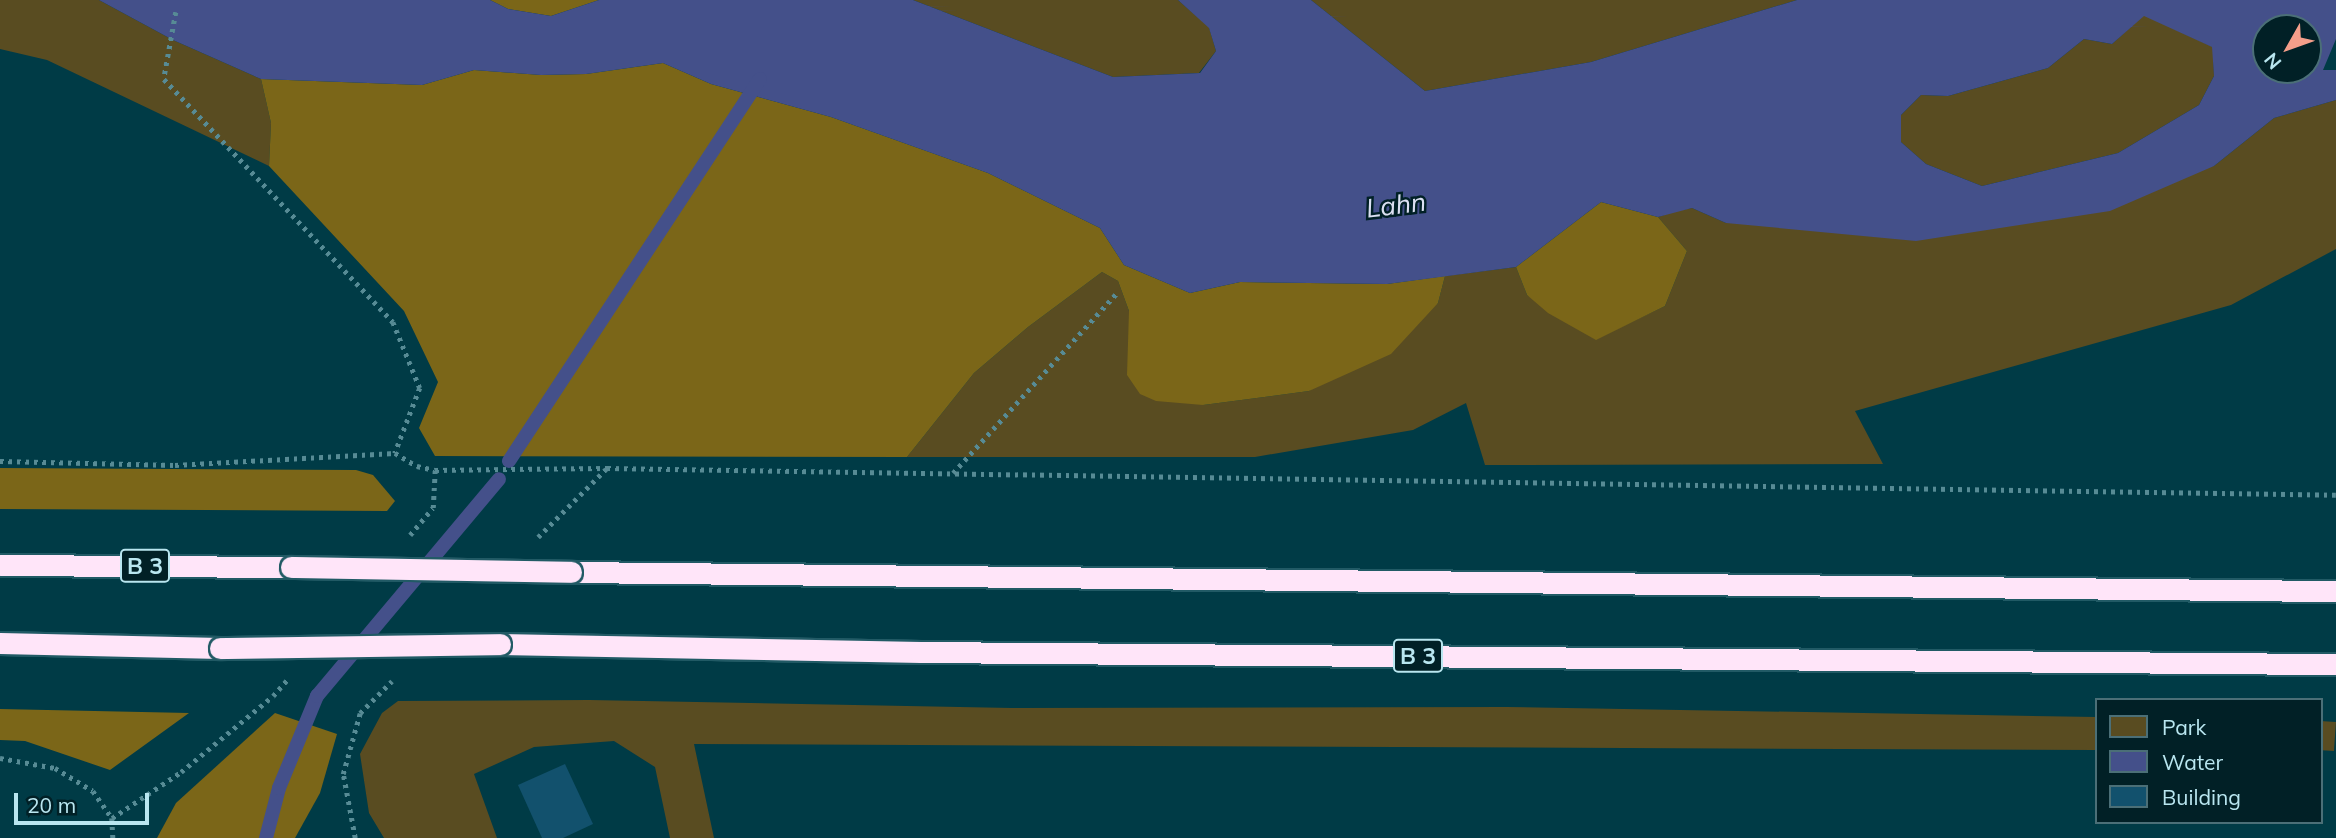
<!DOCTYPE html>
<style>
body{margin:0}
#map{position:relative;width:2336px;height:838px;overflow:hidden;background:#003b46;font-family:Mulish,sans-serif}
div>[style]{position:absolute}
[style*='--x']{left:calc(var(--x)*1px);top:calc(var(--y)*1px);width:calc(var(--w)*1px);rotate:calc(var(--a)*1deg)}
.green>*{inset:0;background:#594c21;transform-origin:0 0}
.forest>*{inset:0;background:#7b6618}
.water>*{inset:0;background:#44508a}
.stream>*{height:14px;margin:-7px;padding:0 7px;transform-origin:7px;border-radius:7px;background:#44508a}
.building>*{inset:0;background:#12516d}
.path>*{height:4.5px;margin-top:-2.25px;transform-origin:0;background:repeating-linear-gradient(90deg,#578b95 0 3.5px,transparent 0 8.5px)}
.roads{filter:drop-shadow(2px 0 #215a65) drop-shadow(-2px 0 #215a65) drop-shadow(0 2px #215a65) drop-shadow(0 -2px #215a65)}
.highway>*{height:21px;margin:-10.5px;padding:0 10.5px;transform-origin:10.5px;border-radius:10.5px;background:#ffe5f9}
.bridges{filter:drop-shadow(2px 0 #215a65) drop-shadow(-2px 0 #215a65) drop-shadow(0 2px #215a65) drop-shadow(0 -2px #215a65)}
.highway-bridge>*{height:21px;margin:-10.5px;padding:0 10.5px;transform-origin:10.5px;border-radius:10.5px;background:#ffe5f9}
span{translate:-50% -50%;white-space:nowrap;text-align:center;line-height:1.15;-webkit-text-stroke:5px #012026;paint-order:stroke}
.shield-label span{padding:2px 5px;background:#012026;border:2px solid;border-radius:5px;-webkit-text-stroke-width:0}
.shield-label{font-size:23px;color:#b9e6f0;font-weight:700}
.water-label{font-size:26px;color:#dbe0f2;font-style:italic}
.legend{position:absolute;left:2095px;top:698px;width:228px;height:126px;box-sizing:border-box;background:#012026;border:2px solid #4b6f77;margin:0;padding:9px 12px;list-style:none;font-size:21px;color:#b9e6f0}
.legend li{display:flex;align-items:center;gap:14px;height:35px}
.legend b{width:35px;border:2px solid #4b6f77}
.north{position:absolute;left:2252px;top:14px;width:70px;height:70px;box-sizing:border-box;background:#012026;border:2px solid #4b6f77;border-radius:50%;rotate:230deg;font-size:19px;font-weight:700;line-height:28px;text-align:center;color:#b9e6f0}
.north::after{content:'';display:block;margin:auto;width:24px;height:32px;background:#f49e8a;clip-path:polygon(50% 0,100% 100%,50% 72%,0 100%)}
.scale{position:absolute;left:14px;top:793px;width:135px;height:32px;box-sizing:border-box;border:4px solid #b9e6f0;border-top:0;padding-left:9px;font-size:21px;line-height:24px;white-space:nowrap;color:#b9e6f0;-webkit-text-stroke:5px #012026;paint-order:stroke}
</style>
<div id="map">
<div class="green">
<div style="clip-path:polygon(0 0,99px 0,173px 40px,261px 79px,271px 123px,269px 166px,47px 60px,0 49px)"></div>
<div style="clip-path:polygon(913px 0,1178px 0,1209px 27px,1216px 51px,1199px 73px,1113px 77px)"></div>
<div style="clip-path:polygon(1311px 0,1797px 0,1591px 62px,1425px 91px)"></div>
<div style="clip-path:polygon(2144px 15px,2213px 47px,2214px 76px,2199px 105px,2118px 153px,1982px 186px,1926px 164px,1901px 142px,1901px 115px,1921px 95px,1948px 96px,2048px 68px,2084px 39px,2112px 44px)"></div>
<div style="clip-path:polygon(2336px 100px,2336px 249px,2231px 305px,1855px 411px,1883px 464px,1485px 465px,1466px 403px,1413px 430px,1255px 457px,907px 457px,974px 373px,1028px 327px,1102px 272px,1118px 281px,1129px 311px,1129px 335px,1203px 405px,1309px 391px,1438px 303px,1445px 276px,1516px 267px,1527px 295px,1596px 339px,1665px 306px,1687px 251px,1658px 217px,1676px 211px,1692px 208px,1726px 223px,2214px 166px,2274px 118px)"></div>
<div style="clip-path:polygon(589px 700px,1012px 708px,1506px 707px,2096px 717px,2096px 750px,694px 744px,714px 838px,670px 838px,655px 767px,614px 741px,534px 747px,474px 774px,497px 838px,384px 838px,369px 813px,360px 754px,382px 713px,398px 701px)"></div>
<div style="left:2320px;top:721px;width:16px;height:29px;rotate:4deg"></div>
</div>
<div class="forest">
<div style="clip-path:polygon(490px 0,599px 0,551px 16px,508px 9px)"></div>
<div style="clip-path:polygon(663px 63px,711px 84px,831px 117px,988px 173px,1100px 228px,1124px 265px,1190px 293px,1240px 282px,1387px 284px,1445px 276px,1438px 303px,1391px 354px,1309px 391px,1203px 405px,1156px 401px,1140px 394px,1127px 375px,1129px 311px,1118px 281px,1102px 272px,1028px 327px,974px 373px,907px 457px,435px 456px,419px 428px,438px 382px,404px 311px,269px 166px,271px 123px,261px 79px,422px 85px,474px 70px,541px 75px,586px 74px)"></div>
<div style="clip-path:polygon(1601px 202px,1658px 217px,1687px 251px,1665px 306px,1596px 340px,1548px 313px,1527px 295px,1516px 267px)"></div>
<div style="clip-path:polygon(0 468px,356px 470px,373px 475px,395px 501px,387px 511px,0 509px)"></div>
<div style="clip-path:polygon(0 709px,189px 713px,110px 770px,25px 741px,0 740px)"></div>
<div style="clip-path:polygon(275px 713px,337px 734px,320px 793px,295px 838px,157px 838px,176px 803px)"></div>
</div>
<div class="water">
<div style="clip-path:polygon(evenodd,99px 0,490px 0,508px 9px,551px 16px,599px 0,913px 0,1113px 77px,1200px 73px,1216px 51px,1209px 28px,1178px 0,1311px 0,1425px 91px,1591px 62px,1797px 0,2336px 0,2336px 39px,2323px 70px,2336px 70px,2336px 100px,2274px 118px,2214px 166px,2110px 211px,1916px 241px,1726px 223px,1692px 208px,1658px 217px,1601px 202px,1516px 267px,1387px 284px,1240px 282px,1190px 293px,1124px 265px,1100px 228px,988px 173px,831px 117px,711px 84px,663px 63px,586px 74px,541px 75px,474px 70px,422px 85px,261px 79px,173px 40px,99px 0,2144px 16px,2212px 47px,2214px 76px,2199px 105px,2118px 153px,1982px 186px,1926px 164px,1901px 142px,1901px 115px,1921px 95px,1948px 96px,2048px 68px,2084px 39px,2112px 44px,2144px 16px,99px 0,2266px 28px,2308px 28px,2308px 70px,2266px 70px,2266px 28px)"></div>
</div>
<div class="stream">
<div style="--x:509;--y:461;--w:457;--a:-56.7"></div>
<div style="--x:266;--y:838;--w:52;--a:-75.4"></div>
<div style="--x:279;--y:788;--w:100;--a:-67.6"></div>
<div style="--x:317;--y:696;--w:283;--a:-50"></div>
</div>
<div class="building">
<div style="clip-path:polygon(565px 764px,593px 824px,563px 838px,542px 838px,518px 785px)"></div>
</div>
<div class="path">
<div style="--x:176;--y:12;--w:68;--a:100.2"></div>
<div style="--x:164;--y:79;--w:334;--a:46.7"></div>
<div style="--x:393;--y:322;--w:71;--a:67.8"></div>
<div style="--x:420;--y:388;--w:70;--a:111"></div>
<div style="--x:0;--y:461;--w:175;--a:1.3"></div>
<div style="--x:175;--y:465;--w:220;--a:-3.1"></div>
<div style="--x:395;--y:453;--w:26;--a:31"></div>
<div style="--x:417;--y:466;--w:18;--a:13"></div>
<div style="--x:435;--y:470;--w:172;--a:-0.7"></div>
<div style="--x:607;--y:468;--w:1729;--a:0.89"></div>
<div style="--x:953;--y:473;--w:244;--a:-47.7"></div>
<div style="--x:410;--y:535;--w:35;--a:-50"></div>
<div style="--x:433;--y:508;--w:38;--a:-87"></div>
<div style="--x:538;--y:537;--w:96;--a:-45"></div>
<div style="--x:0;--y:758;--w:56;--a:10.3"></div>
<div style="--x:55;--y:768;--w:44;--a:31.2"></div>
<div style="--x:93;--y:791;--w:33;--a:55"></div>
<div style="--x:112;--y:818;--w:20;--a:87"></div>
<div style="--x:112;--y:818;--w:83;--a:-33.7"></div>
<div style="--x:181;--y:772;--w:119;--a:-39.6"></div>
<div style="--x:273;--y:696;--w:21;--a:-49"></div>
<div style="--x:355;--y:838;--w:65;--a:-100.6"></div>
<div style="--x:343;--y:774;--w:63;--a:-74.4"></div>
<div style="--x:360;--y:713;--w:45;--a:-45"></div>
</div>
<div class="roads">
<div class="highway">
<div style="--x:0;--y:565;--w:291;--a:0.4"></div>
<div style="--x:571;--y:572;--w:1765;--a:0.62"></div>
<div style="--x:0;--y:643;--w:220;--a:1.3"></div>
<div style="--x:500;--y:644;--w:421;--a:1.1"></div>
<div style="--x:921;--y:652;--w:1415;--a:0.49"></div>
</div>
</div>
<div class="bridges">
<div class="highway-bridge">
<div style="--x:291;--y:567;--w:280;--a:1"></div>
<div style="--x:220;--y:648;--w:280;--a:-0.8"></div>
</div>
</div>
<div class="shield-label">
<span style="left:145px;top:566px">B 3</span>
<span style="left:1418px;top:656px">B 3</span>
</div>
<div class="water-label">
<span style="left:1396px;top:205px;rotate:-7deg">Lahn</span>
</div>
<ul class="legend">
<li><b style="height:19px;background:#594c21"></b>Park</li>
<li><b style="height:19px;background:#44508a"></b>Water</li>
<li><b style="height:19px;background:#12516d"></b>Building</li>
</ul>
<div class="north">N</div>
<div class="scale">20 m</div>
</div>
